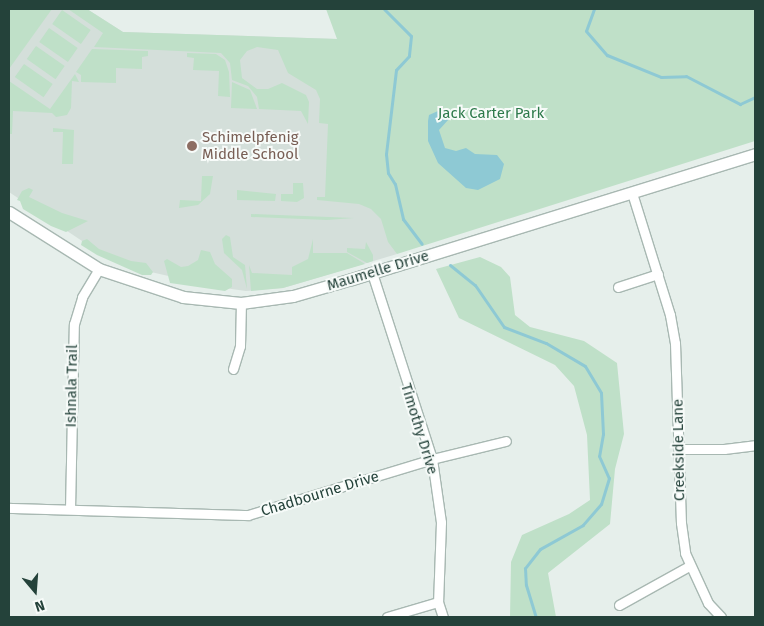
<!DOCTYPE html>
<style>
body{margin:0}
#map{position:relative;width:764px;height:626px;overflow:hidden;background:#e6efeb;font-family:"Fira Sans",sans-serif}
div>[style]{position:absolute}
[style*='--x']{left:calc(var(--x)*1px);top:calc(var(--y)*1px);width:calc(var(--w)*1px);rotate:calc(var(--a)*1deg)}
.built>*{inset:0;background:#d4dfda}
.green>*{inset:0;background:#bfe0c8;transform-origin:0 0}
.water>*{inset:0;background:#8ec9d4}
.stream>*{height:3px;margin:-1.5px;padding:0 1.5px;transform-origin:1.5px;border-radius:1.5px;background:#8ec9d4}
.roads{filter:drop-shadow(1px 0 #a8b8b2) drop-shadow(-1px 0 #a8b8b2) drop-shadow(0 1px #a8b8b2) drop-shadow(0 -1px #a8b8b2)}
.minor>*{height:9px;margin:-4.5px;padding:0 4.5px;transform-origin:4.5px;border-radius:4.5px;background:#fff}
.tertiary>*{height:11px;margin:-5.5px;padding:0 5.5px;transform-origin:5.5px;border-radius:5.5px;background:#fff}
.dots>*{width:14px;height:14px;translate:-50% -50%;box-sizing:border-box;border:2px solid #f7fbf9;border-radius:50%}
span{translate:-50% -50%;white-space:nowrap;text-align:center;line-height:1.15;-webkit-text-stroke:4px #f7fbf9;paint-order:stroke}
.park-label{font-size:15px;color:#2d7a4b}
.education-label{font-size:15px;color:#785e54}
.left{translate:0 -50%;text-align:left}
.street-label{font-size:15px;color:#24423a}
.frame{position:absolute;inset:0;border:10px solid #24423a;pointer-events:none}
.north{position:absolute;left:10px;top:566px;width:50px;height:50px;-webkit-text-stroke:4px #f7fbf9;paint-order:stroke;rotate:162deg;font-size:14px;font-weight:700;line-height:20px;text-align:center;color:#24423a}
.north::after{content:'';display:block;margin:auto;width:18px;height:22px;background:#24423a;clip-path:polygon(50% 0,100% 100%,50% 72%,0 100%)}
</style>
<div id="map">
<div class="built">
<div style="clip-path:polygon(9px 9px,87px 9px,123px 32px,338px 39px,397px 254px,283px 288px,246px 291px,217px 287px,142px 270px,91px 247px,9px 192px)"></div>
</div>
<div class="green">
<div style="clip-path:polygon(9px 9px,52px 9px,9px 69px)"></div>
<div style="clip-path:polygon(68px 9px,87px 9px,123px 32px,337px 39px,326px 9px,755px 9px,755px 141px,397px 254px,388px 242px,381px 219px,371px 209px,359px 204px,317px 200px,317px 197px,325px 197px,328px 124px,319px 123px,320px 99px,316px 90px,288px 73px,278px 50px,257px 47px,247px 51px,240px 60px,242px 78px,257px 89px,268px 89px,282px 83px,306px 95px,309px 102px,308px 124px,301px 111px,259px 109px,257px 97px,248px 86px,232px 80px,230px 63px,221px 53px,94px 47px,103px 33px)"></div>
<div style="left:62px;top:10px;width:35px;height:17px;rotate:35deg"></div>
<div style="left:49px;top:28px;width:35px;height:17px;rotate:35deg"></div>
<div style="left:36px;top:46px;width:35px;height:16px;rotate:35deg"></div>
<div style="clip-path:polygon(92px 49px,148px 51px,148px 56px,142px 57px,142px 69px,116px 68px,116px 83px,81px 82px,81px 75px,76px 72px)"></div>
<div style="clip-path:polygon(187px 53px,216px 54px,225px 60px,229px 72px,230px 97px,218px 96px,219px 71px,193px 70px,194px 58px,187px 57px)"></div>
<div style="left:24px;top:64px;width:35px;height:16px;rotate:35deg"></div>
<div style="clip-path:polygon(75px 74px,79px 82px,72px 81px,71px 108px,67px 115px,56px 117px,52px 113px,13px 111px,12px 134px,9px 134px,9px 81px,50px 109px)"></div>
<div style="clip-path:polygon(232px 82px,250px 90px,257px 109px,231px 108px)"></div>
<div style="clip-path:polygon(53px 128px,74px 130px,73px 164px,62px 164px,63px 132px,53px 132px)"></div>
<div style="clip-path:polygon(202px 176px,213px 176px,210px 194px,198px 205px,179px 208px,180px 200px,201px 201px)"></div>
<div style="clip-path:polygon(293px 183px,303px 183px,304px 198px,297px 202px,281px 201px,281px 194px,293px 194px)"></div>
<div style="clip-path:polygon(29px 188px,33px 190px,29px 197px,62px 213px,88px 221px,66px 232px,51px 226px,23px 209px,20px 201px,17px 200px,22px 191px)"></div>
<div style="clip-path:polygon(237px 190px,276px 194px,275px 201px,237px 200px)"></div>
<div style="clip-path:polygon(251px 214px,354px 218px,327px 220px,251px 217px)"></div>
<div style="clip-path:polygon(226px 235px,230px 237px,233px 257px,245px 265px,247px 289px,242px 270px,224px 253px,222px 239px)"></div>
<div style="clip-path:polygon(87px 239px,99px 249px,131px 261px,146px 263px,153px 272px,151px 275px,142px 275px,97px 255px,81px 245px,82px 241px)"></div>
<div style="clip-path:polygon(313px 239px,313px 253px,347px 253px,365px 264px,283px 288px,251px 291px,249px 265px,252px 273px,292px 275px,292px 267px,308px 259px)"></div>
<div style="clip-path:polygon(366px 242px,373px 255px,373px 261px,367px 263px,347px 252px,347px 248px,365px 249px)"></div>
<div style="clip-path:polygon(201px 250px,210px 252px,215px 264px,232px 279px,232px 287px,225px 291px,170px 283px,164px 261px,167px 259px,181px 267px,188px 266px,198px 260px)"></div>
<div style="clip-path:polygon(480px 257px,501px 267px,510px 277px,515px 315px,530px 327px,584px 341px,617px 363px,624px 434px,615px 469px,610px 524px,548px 573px,556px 617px,510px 617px,511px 562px,522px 535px,569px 514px,590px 500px,587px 435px,574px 386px,555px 365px,459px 318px,436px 269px)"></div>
</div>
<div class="water">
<div style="clip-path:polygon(438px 111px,445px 112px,449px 119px,439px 130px,445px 148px,456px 151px,466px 148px,475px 154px,497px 155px,504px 164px,500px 179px,478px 190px,466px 188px,438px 163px,428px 141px,428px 121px,429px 115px)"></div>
</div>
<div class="stream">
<div style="--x:384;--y:9;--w:38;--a:45"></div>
<div style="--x:411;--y:36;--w:20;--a:96"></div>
<div style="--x:409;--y:56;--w:19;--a:133"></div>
<div style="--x:396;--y:70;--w:85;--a:96.8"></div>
<div style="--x:386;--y:154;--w:19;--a:84"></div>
<div style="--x:388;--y:173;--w:13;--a:58"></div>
<div style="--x:395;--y:184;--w:36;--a:77"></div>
<div style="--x:403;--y:219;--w:31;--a:53"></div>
<div style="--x:594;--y:9;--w:23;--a:110"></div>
<div style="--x:586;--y:31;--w:32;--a:49"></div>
<div style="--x:607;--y:55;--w:58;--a:22.2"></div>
<div style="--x:661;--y:77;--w:25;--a:-2"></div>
<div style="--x:686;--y:76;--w:61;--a:27.4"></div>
<div style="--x:740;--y:104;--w:17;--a:-25"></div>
<div style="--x:450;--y:265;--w:32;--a:39"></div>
<div style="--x:475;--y:285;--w:51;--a:55.4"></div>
<div style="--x:504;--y:327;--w:45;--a:20.9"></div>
<div style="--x:546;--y:343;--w:45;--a:30.5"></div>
<div style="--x:585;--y:366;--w:31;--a:59"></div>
<div style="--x:601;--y:393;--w:41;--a:87.2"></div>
<div style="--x:603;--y:434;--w:22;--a:100"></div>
<div style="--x:599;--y:456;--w:24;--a:66"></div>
<div style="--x:609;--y:478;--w:27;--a:107"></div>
<div style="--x:601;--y:504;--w:28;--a:131"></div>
<div style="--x:583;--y:525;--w:49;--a:150.8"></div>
<div style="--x:540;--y:549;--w:24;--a:128"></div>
<div style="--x:525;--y:568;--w:17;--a:87"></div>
<div style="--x:526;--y:585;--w:34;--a:73"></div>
</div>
<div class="roads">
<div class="minor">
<div style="--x:632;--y:193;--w:128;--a:72.7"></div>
<div style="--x:670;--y:315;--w:28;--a:80"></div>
<div style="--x:675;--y:343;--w:180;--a:88.1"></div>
<div style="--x:681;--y:523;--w:30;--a:82"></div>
<div style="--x:685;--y:553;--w:55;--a:65.3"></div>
<div style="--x:708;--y:603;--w:19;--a:47"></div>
<div style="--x:372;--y:273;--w:195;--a:72.1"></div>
<div style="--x:432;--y:459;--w:64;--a:81.9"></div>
<div style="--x:441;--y:522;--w:80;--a:92.1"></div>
<div style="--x:438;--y:602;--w:16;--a:72"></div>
<div style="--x:618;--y:287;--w:42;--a:-18"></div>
<div style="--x:233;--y:369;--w:24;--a:-73"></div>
<div style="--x:240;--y:346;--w:43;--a:-88.7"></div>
<div style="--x:680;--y:449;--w:44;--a:0"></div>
<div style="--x:724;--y:449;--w:31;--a:-7"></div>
<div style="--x:9;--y:508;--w:239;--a:1.7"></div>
<div style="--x:248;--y:515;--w:192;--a:-16.9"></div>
<div style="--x:432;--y:459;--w:76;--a:-13.7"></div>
<div style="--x:70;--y:509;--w:185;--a:-88.8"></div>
<div style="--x:74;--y:324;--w:28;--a:-73"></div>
<div style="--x:82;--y:297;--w:33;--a:-59"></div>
<div style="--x:619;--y:605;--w:80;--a:-29.1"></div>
<div style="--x:387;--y:617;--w:53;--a:-16.4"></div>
</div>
<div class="tertiary">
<div style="--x:9;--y:212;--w:107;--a:32.3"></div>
<div style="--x:99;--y:269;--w:89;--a:18.4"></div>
<div style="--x:183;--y:297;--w:58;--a:5.9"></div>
<div style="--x:241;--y:303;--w:52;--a:-7.7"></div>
<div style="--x:293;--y:296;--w:61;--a:-16.1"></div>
<div style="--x:352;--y:279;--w:422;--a:-17.2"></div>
</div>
</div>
<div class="dots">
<div style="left:192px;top:146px;background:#8d6e63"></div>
</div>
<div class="park-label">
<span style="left:491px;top:114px">Jack Carter Park</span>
</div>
<div class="education-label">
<span class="left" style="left:202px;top:146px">Schimelpfenig<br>Middle School</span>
</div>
<div class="street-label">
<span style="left:378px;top:271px;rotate:-17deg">Maumelle Drive</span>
<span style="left:72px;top:386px;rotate:-89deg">Ishnala Trail</span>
<span style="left:419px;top:429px;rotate:73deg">Timothy Drive</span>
<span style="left:679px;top:450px;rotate:-91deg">Creekside Lane</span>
<span style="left:320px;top:494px;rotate:-17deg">Chadbourne Drive</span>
</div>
<div class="frame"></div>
<div class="north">N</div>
</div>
